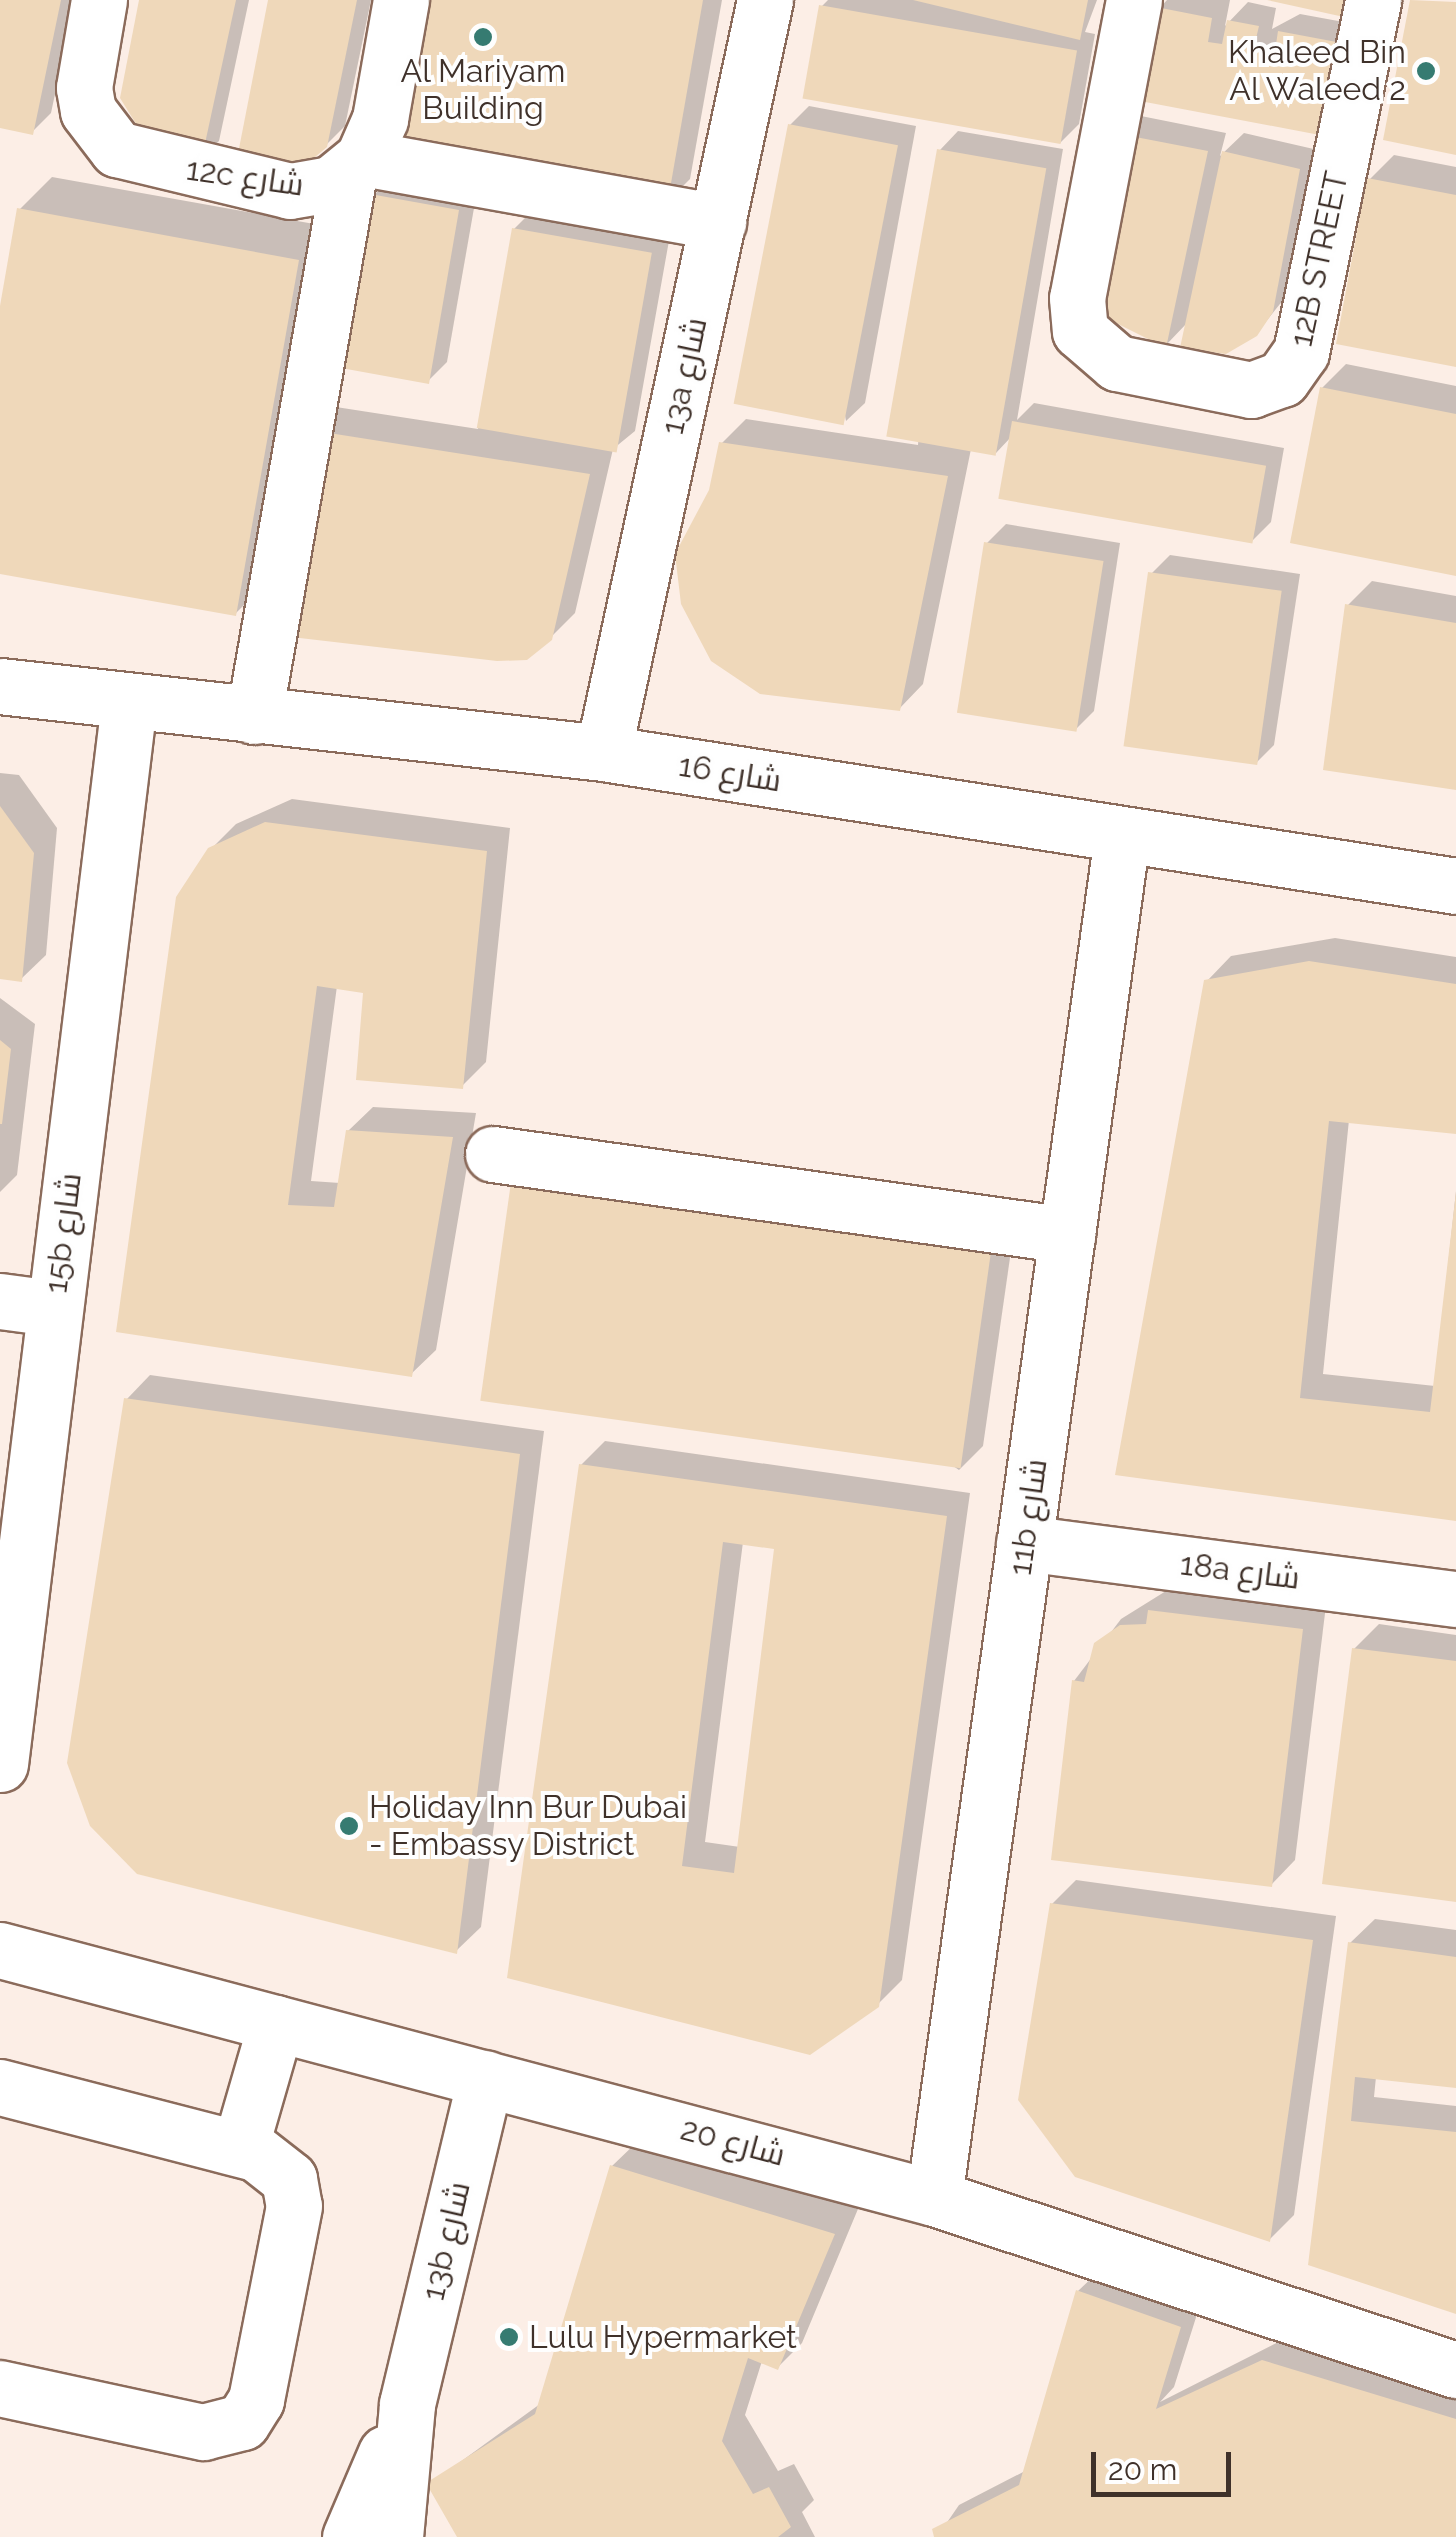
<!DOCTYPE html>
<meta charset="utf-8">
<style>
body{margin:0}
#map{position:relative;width:1456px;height:2537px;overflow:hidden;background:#fceee6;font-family:Raleway,Cairo,sans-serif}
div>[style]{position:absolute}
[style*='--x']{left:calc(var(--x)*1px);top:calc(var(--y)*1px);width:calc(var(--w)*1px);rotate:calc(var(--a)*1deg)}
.shadow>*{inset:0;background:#0003}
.building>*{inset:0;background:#efd8ba;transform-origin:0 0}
.roads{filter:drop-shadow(2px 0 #8b6b5b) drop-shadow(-2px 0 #8b6b5b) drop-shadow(0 2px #8b6b5b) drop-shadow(0 -2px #8b6b5b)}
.minor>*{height:55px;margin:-27.5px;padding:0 27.5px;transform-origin:27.5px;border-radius:27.5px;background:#fff}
.dots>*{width:28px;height:28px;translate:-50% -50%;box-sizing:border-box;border:5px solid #fefefe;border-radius:50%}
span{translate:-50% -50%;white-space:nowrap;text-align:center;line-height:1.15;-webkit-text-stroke:8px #fefefe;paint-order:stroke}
.poi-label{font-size:32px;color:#3f312a}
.right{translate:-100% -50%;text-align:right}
.left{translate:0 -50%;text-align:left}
.street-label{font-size:32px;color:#3f312a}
.scale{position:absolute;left:1091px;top:2452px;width:140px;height:45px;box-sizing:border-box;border:5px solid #3f312a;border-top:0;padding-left:12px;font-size:30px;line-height:35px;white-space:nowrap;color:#3f312a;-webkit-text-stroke:8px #fefefe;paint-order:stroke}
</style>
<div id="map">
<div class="shadow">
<div style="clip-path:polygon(0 0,75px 0,51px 113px,32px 132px,0 125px)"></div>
<div style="clip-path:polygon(142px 0,249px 0,219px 141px,200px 159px)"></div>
<div style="clip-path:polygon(270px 0,371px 0,345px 126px,326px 145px)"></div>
<div style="clip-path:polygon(420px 0,722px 0,690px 179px,666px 203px)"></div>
<div style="clip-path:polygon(828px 0,1097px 0,1085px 32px,1095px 34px,1079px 124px,1060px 143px,822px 6px)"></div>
<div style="clip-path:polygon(1167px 0,1230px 0,1225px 26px,1248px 2px,1276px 8px,1272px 29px,1300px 14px,1360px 25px,1324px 133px,1159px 9px)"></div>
<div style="clip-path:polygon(809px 106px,916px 126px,865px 403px,846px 421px,790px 125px)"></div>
<div style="clip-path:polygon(1141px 116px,1226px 133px,1220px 156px,1244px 133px,1318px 150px,1291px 290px,1256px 334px,1188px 322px,1166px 345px,1122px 135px)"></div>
<div style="clip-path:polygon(958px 131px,1063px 149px,1017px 420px,1034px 403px,1284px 448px,1271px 522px,1252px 541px,1012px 436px,996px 453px,971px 449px,923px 684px,899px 709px,711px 491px,721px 444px,746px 419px,918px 445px,940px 150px)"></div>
<div style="clip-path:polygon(1394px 155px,1456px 167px,1456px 365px,1370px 179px)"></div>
<div style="clip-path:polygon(52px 177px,331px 227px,268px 581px,236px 613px,0 571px,0 320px,19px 210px)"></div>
<div style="clip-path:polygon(392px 177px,477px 191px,447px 362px,428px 381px,373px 196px)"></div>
<div style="clip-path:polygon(533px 210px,670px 235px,635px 431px,613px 449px,575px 613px,550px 638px,312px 431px,336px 407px,478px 429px,514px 229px)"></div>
<div style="clip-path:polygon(1346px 364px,1456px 386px,1456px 573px,1322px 388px)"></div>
<div style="clip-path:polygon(1006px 524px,1120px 543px,1094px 711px,1075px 730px,987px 543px)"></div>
<div style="clip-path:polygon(1170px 555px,1300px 574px,1274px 745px,1255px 764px,1151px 574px)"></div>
<div style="clip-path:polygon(1372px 581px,1456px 596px,1456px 788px,1348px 605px)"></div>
<div style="clip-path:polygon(0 773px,19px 775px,57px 828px,46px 955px,21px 979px,0 976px)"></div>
<div style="clip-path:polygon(292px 799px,510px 828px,486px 1062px,462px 1086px,365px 991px,337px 986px,311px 1181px,340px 1183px,348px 1131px,373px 1107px,476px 1113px,436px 1350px,411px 1374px,118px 1329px,210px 850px,236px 824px)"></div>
<div style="clip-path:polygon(1335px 938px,1456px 957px,1456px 1132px,1349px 1120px,1323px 1374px,1435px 1386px,1456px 1191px,1456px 1518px,1118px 1473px,1207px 981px,1231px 956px)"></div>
<div style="clip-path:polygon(0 998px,35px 1024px,17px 1175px,0 1192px)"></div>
<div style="clip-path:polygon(516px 1169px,1016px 1216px,983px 1446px,959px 1470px)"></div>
<div style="clip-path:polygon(150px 1375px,544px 1431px,481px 1927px,456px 1951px,126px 1400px)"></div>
<div style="clip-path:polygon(evenodd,605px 1441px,970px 1493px,902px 1980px,877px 2005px,509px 1976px,581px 1465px,605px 1441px,743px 1542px,777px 1546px,740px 1847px,705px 1842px,743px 1542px)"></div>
<div style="clip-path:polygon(1174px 1586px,1326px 1605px,1295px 1860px,1271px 1885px,1074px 1681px,1121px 1619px)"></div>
<div style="clip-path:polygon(1379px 1624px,1456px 1635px,1456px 1899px,1354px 1649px)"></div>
<div style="clip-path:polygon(1076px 1880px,1336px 1916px,1294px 2215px,1270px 2239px,1052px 1904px)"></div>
<div style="clip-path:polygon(1375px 1919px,1456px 1930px,1456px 2086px,1376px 2077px,1374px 2097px,1456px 2106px,1456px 2311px,1311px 2263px,1350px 1943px)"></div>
<div style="clip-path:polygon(637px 2142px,858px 2209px,802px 2343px,778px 2367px,762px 2361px,745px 2415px,778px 2471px,794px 2464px,814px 2500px,802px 2512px,815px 2537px,460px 2537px,430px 2484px,540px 2404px,612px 2166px)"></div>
<div style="clip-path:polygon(1097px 2273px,1199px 2308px,1174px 2387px,1160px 2402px,1288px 2337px,1456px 2388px,1456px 2537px,937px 2537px,959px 2505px,1025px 2471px,1078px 2291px)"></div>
</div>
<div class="building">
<div style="clip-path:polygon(0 0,61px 0,33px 135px,0 128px)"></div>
<div style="clip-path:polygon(139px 0,236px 0,201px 162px,148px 143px,120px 98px)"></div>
<div style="clip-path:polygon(268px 0,357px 0,327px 147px,302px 168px,235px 169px)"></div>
<div style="clip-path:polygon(418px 0,703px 0,667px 206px,390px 155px)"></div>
<div style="clip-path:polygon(913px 0,1088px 0,1080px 40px)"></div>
<div style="clip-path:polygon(1267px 0,1347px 0,1344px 17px)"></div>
<div style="clip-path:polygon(1410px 0,1456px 2px,1456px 155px,1383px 140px)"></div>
<div style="left:819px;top:5px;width:262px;height:95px;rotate:10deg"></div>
<div style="clip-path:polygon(1156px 7px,1212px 18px,1208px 42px,1222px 44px,1227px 20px,1259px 26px,1254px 47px,1275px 51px,1278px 31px,1342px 43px,1325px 136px,1140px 101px)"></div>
<div style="left:788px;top:124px;width:112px;height:285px;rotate:11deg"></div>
<div style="clip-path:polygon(1120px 134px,1208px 151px,1166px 348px,1102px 316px)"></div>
<div style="left:937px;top:149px;width:111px;height:292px;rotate:10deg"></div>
<div style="clip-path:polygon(1222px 151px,1300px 169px,1273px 312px,1257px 336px,1226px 354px,1180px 348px)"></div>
<div style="clip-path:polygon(1367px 178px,1456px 195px,1456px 367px,1336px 344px)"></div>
<div style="clip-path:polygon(370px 194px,459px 210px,429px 384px,319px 364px)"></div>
<div style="clip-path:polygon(17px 208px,299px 260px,236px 616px,0 574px,0 306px)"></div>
<div style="left:512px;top:228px;width:142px;height:203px;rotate:10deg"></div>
<div style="clip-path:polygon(1320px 387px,1456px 414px,1456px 576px,1290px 543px)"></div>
<div style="left:1012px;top:421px;width:258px;height:79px;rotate:10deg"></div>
<div style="clip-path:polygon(310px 430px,590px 474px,552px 640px,527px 660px,497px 661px,274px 635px)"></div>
<div style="clip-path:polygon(719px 442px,948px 476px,900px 711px,760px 694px,711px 661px,681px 604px,675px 554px,709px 490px)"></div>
<div style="left:984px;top:542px;width:121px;height:173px;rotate:9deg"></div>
<div style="left:1148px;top:572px;width:135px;height:176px;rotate:8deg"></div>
<div style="clip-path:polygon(1345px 604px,1456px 623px,1456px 790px,1323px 770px)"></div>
<div style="clip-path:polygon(0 806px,34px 853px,22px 982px,0 979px)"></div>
<div style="clip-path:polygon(265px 822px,487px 851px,463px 1089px,356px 1080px,363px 993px,317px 986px,288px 1205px,334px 1207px,346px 1130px,453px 1137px,412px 1377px,116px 1332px,176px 897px,208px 848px)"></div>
<div style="clip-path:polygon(1309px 961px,1456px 984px,1456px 1134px,1329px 1121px,1300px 1398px,1430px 1412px,1456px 1192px,1456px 1521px,1115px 1475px,1204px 980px)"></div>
<div style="clip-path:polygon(0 1040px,11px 1049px,2px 1124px,0 1124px)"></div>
<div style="left:513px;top:1168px;width:485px;height:235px;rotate:8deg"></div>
<div style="clip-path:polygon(124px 1398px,520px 1454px,457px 1954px,137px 1874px,90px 1826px,67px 1763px)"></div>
<div style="clip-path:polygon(evenodd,579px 1464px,947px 1516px,879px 2007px,810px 2055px,507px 1978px,579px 1464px,723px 1542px,774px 1549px,734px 1873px,682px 1866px,723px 1542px)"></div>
<div style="clip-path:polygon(1148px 1610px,1303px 1629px,1272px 1887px,1051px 1860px,1072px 1680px,1084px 1682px,1094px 1643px,1120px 1625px,1146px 1624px)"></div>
<div style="clip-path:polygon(1352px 1648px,1456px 1661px,1456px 1902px,1322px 1884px)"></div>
<div style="clip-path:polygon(1050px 1903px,1313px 1940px,1270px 2242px,1075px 2177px,1018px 2100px)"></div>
<div style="clip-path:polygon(1348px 1942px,1456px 1957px,1456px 2088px,1355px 2077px,1351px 2121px,1456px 2132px,1456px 2314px,1308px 2265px)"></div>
<div style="clip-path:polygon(610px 2165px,835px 2234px,778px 2370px,748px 2358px,722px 2441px,753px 2494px,769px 2487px,791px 2527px,778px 2537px,457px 2537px,426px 2483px,535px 2414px)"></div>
<div style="clip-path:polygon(1076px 2290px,1181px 2327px,1156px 2409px,1262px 2360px,1456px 2419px,1456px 2537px,934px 2537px,932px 2529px,1019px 2485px)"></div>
</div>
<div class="roads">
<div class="minor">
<div style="--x:99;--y:0;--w:89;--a:99.7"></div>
<div style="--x:84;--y:88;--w:23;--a:80"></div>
<div style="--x:88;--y:111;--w:48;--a:52.7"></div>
<div style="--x:117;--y:149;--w:178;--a:13.6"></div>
<div style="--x:290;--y:191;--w:42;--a:-9.7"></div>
<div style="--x:331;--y:184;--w:41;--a:-39.1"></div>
<div style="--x:363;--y:158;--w:43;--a:-66.4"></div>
<div style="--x:380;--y:119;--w:121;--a:-80"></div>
<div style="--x:1134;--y:0;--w:303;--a:100.8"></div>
<div style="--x:1077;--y:298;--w:33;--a:85"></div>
<div style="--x:1080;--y:331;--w:49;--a:40.9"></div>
<div style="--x:1117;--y:363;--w:137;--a:11.4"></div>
<div style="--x:1251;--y:390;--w:33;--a:-20"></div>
<div style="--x:1282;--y:379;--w:33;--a:-55"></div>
<div style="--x:1301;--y:352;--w:359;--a:-78.4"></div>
<div style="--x:363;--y:158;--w:361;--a:10.2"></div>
<div style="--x:0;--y:686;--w:607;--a:6.34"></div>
<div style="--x:603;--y:753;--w:863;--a:8.86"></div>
<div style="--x:254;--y:716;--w:551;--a:-80.08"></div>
<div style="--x:603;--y:753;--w:770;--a:-77.86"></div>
<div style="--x:493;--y:1154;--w:580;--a:8.03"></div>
<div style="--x:0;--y:1301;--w:53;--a:7.5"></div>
<div style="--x:1024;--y:1543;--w:436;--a:7.4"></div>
<div style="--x:0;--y:1764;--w:1070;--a:-83.07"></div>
<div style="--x:0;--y:1950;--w:966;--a:14.87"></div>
<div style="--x:934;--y:2198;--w:550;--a:18.24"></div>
<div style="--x:0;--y:2087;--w:264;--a:14.5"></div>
<div style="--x:256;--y:2153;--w:42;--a:38.2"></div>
<div style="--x:289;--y:2179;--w:27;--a:80"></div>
<div style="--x:294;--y:2206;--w:198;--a:101.1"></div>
<div style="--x:256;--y:2400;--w:26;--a:122"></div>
<div style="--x:242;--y:2422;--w:40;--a:165.6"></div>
<div style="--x:203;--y:2432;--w:208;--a:-167.8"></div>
<div style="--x:240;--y:2148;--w:130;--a:-73.9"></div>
<div style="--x:934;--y:2198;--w:1375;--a:-82.14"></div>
<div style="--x:350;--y:2537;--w:91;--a:-66.8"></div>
<div style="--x:395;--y:2537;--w:134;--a:-84.8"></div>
<div style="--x:407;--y:2404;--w:335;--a:-76.5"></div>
</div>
</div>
<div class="dots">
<div style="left:483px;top:37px;background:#367b71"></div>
<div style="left:1426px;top:71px;background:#367b71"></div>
<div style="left:349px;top:1826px;background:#367b71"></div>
<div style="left:509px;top:2337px;background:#367b71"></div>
</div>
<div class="poi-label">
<span class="right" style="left:1406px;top:71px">Khaleed Bin<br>Al Waleed 2</span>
<span style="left:483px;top:90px">Al Mariyam<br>Building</span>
<span class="left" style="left:369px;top:1826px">Holiday Inn Bur Dubai<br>- Embassy District</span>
<span class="left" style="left:529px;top:2337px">Lulu Hypermarket</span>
</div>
<div class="street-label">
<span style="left:245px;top:177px;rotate:8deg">12c شارع</span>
<span style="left:1319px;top:259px;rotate:-78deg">12B STREET</span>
<span style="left:684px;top:376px;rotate:-78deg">13a شارع</span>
<span style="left:730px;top:773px;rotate:9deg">شارع 16</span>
<span style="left:63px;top:1233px;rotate:-83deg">15b شارع</span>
<span style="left:1028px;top:1517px;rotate:-82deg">11b شارع</span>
<span style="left:1240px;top:1571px;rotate:7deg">18a شارع</span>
<span style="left:733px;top:2142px;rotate:15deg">شارع 20</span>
<span style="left:446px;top:2241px;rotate:-77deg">13b شارع</span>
</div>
<div class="scale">20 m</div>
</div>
